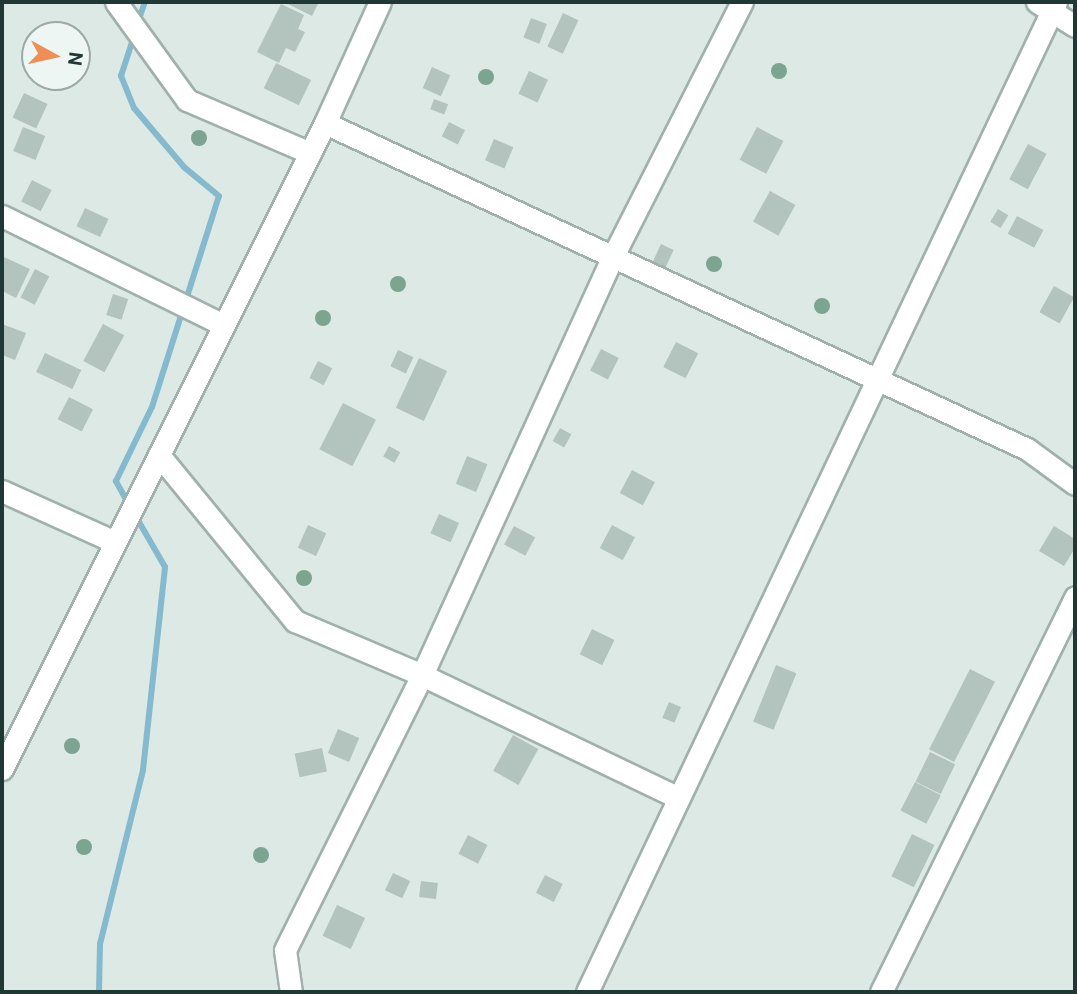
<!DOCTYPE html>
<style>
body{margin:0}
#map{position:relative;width:1077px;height:994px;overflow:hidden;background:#dde9e5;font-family:Roboto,sans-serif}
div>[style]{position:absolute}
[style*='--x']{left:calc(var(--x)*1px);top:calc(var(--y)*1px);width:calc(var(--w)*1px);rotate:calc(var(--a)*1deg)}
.stream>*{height:6px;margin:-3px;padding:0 3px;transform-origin:3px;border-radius:3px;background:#85b9ce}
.building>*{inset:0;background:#b3c3be;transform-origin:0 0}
.roads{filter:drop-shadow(2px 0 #a0b0ac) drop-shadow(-2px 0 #a0b0ac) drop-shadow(0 2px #a0b0ac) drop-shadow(0 -2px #a0b0ac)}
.street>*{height:21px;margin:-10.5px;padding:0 10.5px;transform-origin:10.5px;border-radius:10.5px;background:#fff}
.secondary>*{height:21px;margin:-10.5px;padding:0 10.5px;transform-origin:10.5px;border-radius:10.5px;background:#fff}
.trees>*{width:16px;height:16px;margin:-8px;border-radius:50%;background:#7ba591}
span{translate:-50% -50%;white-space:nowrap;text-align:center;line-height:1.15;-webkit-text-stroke:6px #edf6f3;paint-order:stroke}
.frame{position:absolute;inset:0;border:4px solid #1f3834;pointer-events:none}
.north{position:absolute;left:21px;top:21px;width:70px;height:70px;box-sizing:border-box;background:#edf6f3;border:2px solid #9baaa7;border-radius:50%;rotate:98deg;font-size:19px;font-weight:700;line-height:28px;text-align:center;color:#1f3834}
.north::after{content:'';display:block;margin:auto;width:24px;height:32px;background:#ef8f55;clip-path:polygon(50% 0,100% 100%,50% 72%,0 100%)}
</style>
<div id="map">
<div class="stream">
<div style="--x:138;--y:22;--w:21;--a:-71"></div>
<div style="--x:128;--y:503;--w:25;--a:-119"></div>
<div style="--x:116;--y:481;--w:82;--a:-64.1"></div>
<div style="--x:152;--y:407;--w:221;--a:-72.4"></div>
<div style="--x:219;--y:196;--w:45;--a:-140.4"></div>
<div style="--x:184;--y:167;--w:77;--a:-130.3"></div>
<div style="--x:134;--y:108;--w:35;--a:-112"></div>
<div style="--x:121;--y:76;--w:42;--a:-72"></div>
<div style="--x:99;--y:992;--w:48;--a:-88.8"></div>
<div style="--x:100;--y:944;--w:179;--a:-76.1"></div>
<div style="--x:143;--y:770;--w:204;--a:-83.8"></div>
<div style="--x:165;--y:567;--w:60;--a:-120"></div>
</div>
<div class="building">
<div style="clip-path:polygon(284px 2px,319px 2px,312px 16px)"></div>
<div style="clip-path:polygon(281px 4px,304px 15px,298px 29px,305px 32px,295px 52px,286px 48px,279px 63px,257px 52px)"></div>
<div style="left:563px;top:13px;width:17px;height:37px;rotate:25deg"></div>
<div style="left:531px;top:18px;width:17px;height:21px;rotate:21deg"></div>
<div style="left:276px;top:63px;width:39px;height:28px;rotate:26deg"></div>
<div style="left:432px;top:67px;width:20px;height:23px;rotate:24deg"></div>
<div style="left:529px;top:71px;width:21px;height:25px;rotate:25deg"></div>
<div style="left:24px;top:93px;width:26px;height:27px;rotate:25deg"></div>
<div style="left:434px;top:99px;width:15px;height:11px;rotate:20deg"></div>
<div style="left:449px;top:122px;width:18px;height:16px;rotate:27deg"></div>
<div style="left:23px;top:127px;width:24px;height:26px;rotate:22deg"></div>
<div style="left:757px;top:127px;width:30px;height:37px;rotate:28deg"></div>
<div style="left:494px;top:139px;width:21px;height:23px;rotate:23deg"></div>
<div style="left:1028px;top:144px;width:21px;height:40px;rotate:28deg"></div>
<div style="left:32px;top:180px;width:22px;height:24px;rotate:27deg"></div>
<div style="left:770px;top:191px;width:29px;height:35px;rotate:29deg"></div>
<div style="left:85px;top:208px;width:26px;height:20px;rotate:25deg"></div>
<div style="left:998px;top:209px;width:12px;height:15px;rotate:31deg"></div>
<div style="left:1017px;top:216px;width:30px;height:20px;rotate:28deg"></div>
<div style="left:661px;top:244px;width:14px;height:29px;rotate:25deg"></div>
<div style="clip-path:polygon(4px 257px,30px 269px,16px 298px,2px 291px)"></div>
<div style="left:35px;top:269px;width:16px;height:32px;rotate:27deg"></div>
<div style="left:1054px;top:286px;width:23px;height:30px;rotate:29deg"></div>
<div style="left:113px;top:294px;width:16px;height:22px;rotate:18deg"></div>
<div style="clip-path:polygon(2px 324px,26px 333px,15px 360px,2px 355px)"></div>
<div style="left:103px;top:324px;width:24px;height:42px;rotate:28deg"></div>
<div style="left:676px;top:342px;width:25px;height:28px;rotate:27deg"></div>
<div style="left:601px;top:349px;width:20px;height:24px;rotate:27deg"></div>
<div style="left:398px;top:350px;width:17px;height:18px;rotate:25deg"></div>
<div style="left:45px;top:353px;width:40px;height:21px;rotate:25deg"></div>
<div style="left:419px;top:358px;width:31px;height:55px;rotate:25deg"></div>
<div style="left:318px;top:361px;width:16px;height:19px;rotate:27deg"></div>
<div style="left:69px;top:397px;width:27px;height:25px;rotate:27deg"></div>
<div style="left:343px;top:403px;width:37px;height:52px;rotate:27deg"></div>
<div style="left:560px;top:428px;width:13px;height:15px;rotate:29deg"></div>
<div style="left:389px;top:446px;width:13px;height:12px;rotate:29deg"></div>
<div style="left:467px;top:456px;width:22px;height:30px;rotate:22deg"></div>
<div style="left:632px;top:470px;width:26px;height:26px;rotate:28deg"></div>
<div style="left:439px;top:514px;width:22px;height:21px;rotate:24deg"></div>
<div style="left:308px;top:525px;width:20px;height:25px;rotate:24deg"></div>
<div style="left:612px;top:525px;width:26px;height:26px;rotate:28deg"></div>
<div style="left:514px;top:526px;width:24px;height:21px;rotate:28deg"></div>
<div style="clip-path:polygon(1054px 526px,1075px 539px,1075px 548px,1064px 566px,1039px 551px)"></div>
<div style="left:592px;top:629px;width:25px;height:28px;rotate:26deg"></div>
<div style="left:776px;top:665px;width:22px;height:61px;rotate:22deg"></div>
<div style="left:970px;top:669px;width:28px;height:90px;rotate:27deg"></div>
<div style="left:669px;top:702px;width:13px;height:17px;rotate:23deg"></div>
<div style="left:338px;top:729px;width:23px;height:26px;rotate:23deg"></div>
<div style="left:513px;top:735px;width:29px;height:41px;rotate:29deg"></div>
<div style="left:322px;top:748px;width:24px;height:28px;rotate:78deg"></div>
<div style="left:930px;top:752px;width:28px;height:33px;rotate:26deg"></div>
<div style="left:915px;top:782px;width:29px;height:32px;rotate:27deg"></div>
<div style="left:912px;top:834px;width:25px;height:47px;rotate:26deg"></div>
<div style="left:468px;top:835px;width:22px;height:21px;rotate:27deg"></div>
<div style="left:393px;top:873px;width:19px;height:19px;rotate:25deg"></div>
<div style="left:545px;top:875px;width:20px;height:20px;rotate:27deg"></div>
<div style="left:421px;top:881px;width:17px;height:16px;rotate:7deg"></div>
<div style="left:337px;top:905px;width:31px;height:34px;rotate:25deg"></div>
</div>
<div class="roads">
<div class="street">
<div style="--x:116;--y:2;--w:121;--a:54.1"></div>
<div style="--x:187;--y:100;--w:134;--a:23.3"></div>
<div style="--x:1037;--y:2;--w:45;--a:32.3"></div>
<div style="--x:325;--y:123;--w:774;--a:24.91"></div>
<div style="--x:1027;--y:449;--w:59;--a:36.1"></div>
<div style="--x:2;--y:216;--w:247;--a:26.2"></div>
<div style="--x:159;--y:455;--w:215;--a:50.7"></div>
<div style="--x:295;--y:621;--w:138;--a:23"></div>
<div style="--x:422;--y:675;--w:283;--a:25.6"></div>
<div style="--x:2;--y:491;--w:124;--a:24.3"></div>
<div style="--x:291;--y:992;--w:42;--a:-98.1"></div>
<div style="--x:285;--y:950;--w:307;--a:-63.5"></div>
<div style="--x:422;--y:675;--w:458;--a:-65.5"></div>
<div style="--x:612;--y:258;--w:287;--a:-63.1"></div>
<div style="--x:587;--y:992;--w:1095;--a:-64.65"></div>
<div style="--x:881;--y:992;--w:440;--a:-63.8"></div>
</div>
<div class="secondary">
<div style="--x:2;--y:769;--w:722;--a:-63.43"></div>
<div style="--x:325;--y:123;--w:133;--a:-65.6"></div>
</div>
</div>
<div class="trees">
<div style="left:779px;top:71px"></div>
<div style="left:486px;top:77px"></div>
<div style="left:199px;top:138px"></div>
<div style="left:714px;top:264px"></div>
<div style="left:398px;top:284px"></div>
<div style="left:822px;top:306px"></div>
<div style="left:323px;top:318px"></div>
<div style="left:304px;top:578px"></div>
<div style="left:72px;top:746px"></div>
<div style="left:84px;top:847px"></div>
<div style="left:261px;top:855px"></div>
</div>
<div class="frame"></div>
<div class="north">N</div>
</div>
